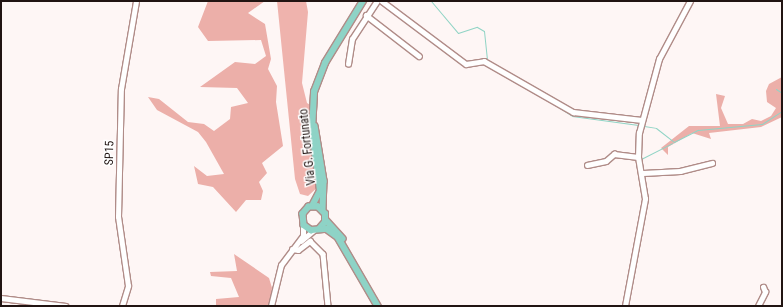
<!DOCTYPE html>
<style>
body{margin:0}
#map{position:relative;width:783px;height:307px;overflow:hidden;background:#fef6f5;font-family:"Roboto Condensed",sans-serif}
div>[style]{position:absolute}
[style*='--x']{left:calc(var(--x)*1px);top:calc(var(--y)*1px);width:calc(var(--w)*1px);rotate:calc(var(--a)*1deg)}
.green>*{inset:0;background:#efb3ad}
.forest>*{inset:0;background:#ecafa9}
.stream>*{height:1px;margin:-0.5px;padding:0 0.5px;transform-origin:0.5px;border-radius:0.5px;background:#90d4c5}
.roads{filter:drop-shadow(1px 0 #b08c88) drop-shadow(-1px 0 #b08c88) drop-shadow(0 1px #b08c88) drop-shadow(0 -1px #b08c88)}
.minor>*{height:4.5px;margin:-2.25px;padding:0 2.25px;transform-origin:2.25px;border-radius:2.25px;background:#fff}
.major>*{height:5.5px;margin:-2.75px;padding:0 2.75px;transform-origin:2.75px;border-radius:2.75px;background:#8ed3c6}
span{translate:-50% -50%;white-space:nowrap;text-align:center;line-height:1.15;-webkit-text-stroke:3px #fff;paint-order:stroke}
.street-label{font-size:12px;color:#211412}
.frame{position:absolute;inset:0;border:2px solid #211412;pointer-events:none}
</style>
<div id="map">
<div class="green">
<div style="clip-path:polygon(277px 1px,306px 1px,308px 12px,302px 83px,307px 103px,312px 106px,319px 186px,308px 196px,300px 194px,295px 179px)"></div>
</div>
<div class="forest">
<div style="clip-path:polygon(208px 1px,265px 1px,248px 13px,265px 24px,271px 59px,268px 69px,277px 86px,276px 102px,283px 146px,262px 163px,267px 173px,259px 182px,263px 191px,261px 200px,246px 200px,236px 212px,213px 187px,198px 184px,194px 166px,207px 176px,224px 174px,206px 142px,198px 132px,157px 110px,148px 97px,159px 99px,188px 122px,204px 124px,214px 131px,230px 119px,231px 107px,248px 103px,237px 88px,200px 87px,235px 62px,255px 64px,266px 56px,261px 40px,208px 41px,198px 27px)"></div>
<div style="clip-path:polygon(782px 77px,782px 117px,761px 127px,709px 133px,711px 139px,692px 133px,668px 147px,668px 155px,661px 148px,689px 126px,720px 126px,716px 94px,725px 96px,721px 108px,728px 124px,743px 124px,752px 119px,761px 121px,771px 116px,776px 108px,767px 102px,766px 91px,769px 84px)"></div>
<div style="clip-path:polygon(234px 254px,269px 278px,272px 288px,269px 306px,216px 306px,216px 299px,239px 297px,231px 278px,211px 276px,210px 272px,237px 271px)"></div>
</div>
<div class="stream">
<div style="--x:431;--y:1;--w:42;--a:49.8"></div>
<div style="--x:458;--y:33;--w:20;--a:-18"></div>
<div style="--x:477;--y:27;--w:8;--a:30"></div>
<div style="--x:484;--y:31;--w:30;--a:84"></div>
<div style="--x:490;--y:67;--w:55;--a:29.4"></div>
<div style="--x:776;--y:89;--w:7;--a:34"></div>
<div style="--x:549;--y:101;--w:27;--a:33"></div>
<div style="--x:572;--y:116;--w:67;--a:7.8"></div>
<div style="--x:644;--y:126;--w:12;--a:9"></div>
<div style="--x:656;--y:128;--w:23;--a:38"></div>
<div style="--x:674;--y:142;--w:27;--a:-27"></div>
<div style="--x:698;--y:130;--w:64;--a:-5.4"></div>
<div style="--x:762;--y:124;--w:24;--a:-33"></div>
<div style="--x:641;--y:159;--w:35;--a:-27"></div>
</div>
<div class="roads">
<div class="minor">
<div style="--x:382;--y:1;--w:105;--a:36.9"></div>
<div style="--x:466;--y:64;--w:18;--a:-9"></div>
<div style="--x:484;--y:61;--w:103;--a:29.8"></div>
<div style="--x:573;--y:112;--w:69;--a:6.6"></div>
<div style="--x:366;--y:15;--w:67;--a:37.7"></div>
<div style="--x:348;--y:64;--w:25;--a:-81"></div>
<div style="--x:352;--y:39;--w:45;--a:-56.7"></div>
<div style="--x:587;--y:165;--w:19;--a:-12"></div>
<div style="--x:606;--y:161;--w:11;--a:-41"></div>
<div style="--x:614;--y:154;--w:24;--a:7"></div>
<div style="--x:643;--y:173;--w:37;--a:-3"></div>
<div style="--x:680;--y:171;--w:33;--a:-14"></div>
<div style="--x:301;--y:241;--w:17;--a:-40"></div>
<div style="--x:292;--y:249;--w:6;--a:9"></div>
<div style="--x:298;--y:250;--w:15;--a:-37"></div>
<div style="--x:310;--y:241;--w:18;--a:45"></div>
<div style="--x:323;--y:254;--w:52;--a:84.5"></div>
<div style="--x:1;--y:298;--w:65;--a:7"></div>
<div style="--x:122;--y:306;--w:21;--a:-73"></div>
<div style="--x:128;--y:286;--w:70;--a:-98.2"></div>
<div style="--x:118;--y:217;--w:128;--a:-88.7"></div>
<div style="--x:121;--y:89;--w:89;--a:-80.3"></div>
<div style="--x:271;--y:306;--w:42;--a:-76.3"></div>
<div style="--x:281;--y:265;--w:36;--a:-53"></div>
<div style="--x:303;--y:236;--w:14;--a:-90"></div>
<div style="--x:625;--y:306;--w:109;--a:-79.4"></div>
<div style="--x:645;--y:199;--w:43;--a:-99.5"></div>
<div style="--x:638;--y:157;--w:24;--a:-88"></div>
<div style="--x:639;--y:133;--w:77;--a:-74.9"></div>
<div style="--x:659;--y:59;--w:66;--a:-61.9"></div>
<div style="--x:758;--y:306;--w:16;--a:-63"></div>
<div style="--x:765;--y:292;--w:5;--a:-112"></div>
</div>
<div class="major">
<div style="--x:315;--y:126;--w:56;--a:80.7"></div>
<div style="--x:324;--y:181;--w:29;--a:92"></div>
<div style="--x:312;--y:206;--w:17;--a:-62"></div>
<div style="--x:320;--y:191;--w:61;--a:-97.6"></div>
<div style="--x:312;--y:131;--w:39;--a:-87"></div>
<div style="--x:314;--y:92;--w:31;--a:-69"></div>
<div style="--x:325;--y:63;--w:73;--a:-58.5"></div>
<div style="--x:326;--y:220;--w:25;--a:48"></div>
<div style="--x:319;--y:229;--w:9;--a:-49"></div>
<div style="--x:325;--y:222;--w:8;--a:-90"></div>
<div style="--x:325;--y:214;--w:10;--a:-135"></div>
<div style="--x:318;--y:207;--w:9;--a:180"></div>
<div style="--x:309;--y:207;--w:9;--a:131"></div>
<div style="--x:303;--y:214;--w:11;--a:85"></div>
<div style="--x:304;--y:225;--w:9;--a:36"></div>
<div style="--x:311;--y:230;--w:16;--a:-4"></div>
<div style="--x:327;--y:229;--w:14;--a:36"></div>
<div style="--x:338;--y:237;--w:80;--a:59.9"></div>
</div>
</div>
<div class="street-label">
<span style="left:308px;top:147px;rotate:-96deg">Via G. Fortunato</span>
<span style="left:110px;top:153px;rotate:-88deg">SP15</span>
</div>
<div class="frame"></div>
</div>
